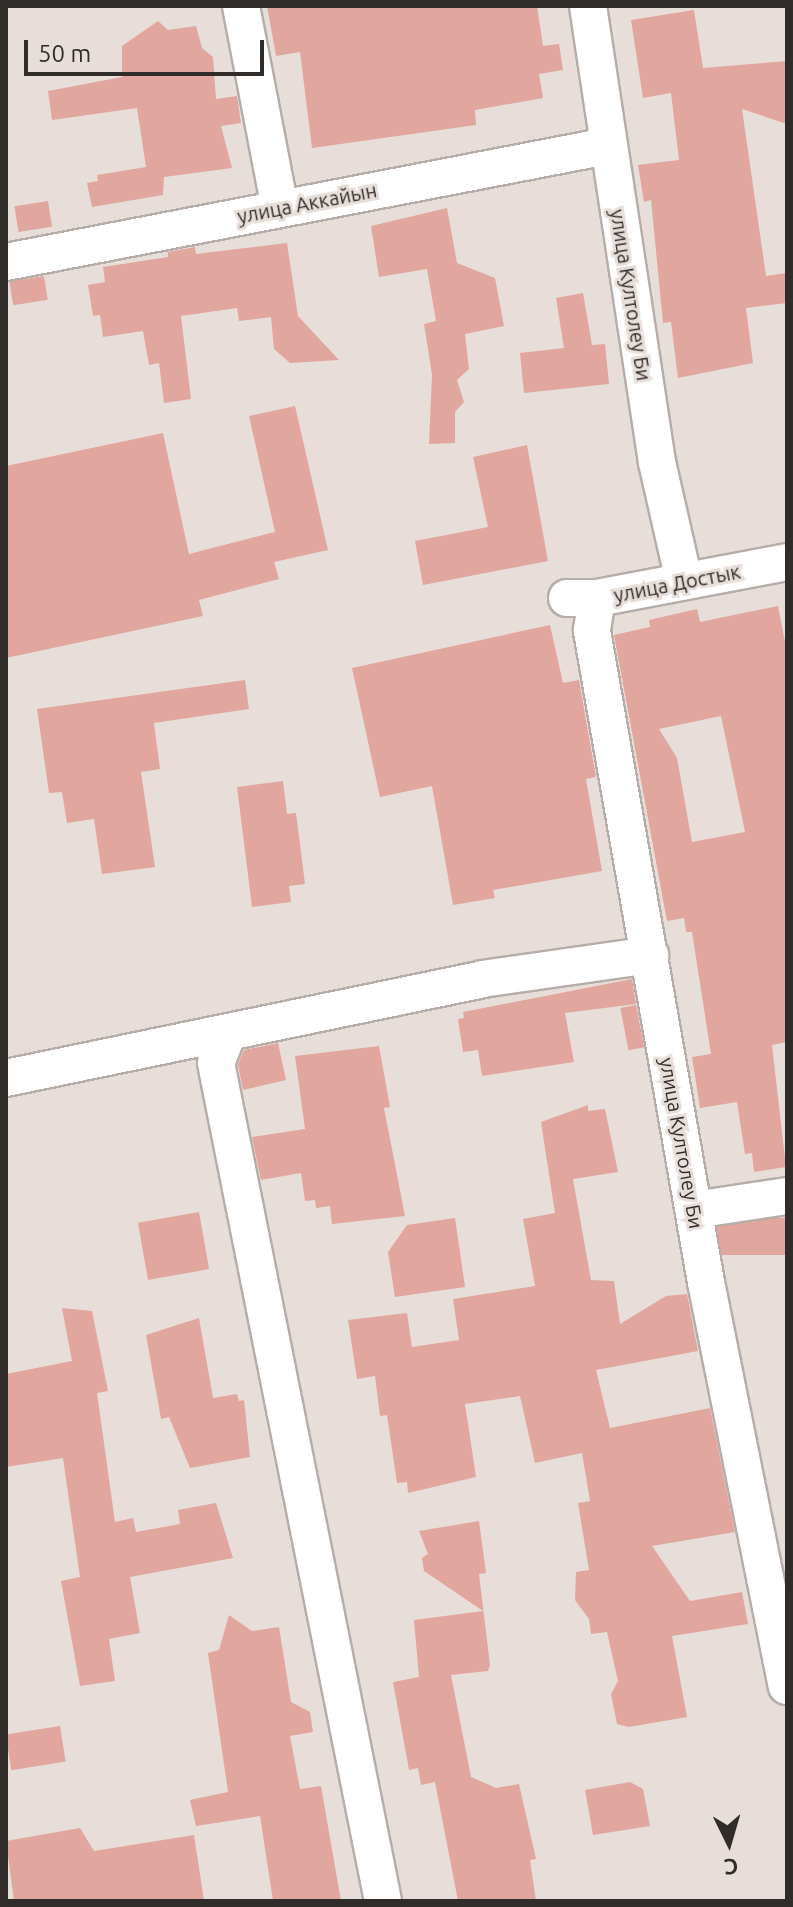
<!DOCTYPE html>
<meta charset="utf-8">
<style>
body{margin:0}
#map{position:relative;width:793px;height:1907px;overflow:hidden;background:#e8ded9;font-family:Ubuntu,sans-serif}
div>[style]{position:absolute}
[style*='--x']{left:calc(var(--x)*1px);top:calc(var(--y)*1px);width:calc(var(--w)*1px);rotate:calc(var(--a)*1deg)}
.building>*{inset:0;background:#e1a69d;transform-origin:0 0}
.roads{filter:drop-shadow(2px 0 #b6ada8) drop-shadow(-2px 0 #b6ada8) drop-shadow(0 2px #b6ada8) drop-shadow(0 -2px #b6ada8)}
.minor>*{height:36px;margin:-18px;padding:0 18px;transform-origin:18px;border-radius:18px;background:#fff}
span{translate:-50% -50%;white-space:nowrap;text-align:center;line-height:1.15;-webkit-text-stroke:6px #e8ded9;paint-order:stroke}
.street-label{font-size:20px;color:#2f2c29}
.frame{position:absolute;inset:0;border:8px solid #2f2c29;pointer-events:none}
.north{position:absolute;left:689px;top:1803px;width:80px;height:80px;-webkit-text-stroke:6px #e8ded9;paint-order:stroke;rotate:175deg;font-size:22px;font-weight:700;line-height:32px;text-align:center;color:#2f2c29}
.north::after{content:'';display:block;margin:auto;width:28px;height:36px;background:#2f2c29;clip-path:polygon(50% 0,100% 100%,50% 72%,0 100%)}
.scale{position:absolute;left:24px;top:40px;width:240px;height:36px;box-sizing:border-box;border:4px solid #2f2c29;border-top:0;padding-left:10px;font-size:24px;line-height:28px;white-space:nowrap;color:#2f2c29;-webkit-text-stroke:6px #e8ded9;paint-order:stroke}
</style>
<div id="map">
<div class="building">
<div style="clip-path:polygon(267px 6px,537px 6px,543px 46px,559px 44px,563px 70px,539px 74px,543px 98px,475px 110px,476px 125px,312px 148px,300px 52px,276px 56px)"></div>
<div style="clip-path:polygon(694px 10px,703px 68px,787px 61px,787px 124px,742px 109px,766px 276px,787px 273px,787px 303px,746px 308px,753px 363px,678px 378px,671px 322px,663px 323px,651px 200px,644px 202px,638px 165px,679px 160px,671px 93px,643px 98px,631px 20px)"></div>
<div style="clip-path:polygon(158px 21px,168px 30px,196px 26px,202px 48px,213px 57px,216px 99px,237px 96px,241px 123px,221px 126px,232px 168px,164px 177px,163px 195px,92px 207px,87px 183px,98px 181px,97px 175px,146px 167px,137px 108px,52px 120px,48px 91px,122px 77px,122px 46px)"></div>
<div style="left:48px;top:201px;width:26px;height:34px;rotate:81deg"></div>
<div style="clip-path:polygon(447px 208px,457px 263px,495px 278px,504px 326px,465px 334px,469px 369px,457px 380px,464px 402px,455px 412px,455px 443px,429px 444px,432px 375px,424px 324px,436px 321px,427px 269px,379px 277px,371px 226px)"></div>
<div style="clip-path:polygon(287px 243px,298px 316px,339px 360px,290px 363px,274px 349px,271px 317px,239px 321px,237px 308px,181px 316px,191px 399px,164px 403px,159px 363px,149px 365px,143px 331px,103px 337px,100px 315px,93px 316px,88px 285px,105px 282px,103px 267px,168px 257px,168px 252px,195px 247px,196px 254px)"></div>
<div style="left:44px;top:276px;width:24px;height:35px;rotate:81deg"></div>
<div style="clip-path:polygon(583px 293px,592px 345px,605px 344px,609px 384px,524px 393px,520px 353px,564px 348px,556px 298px)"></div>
<div style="clip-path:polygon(295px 406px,328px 550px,274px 562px,279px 579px,199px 600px,203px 616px,6px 658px,6px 466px,163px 433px,189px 554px,275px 532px,249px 416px)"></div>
<div style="clip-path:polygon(527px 445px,548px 561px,423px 585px,415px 541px,488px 527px,473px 457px)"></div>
<div style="clip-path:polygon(evenodd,778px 606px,787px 652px,787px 1042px,772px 1045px,786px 1167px,754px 1172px,752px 1153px,745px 1154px,737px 1102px,700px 1108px,692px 1057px,711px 1054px,692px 932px,686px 932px,684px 918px,667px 921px,614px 635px,650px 627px,649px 620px,697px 609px,700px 622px,778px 606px,721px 716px,745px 832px,692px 842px,677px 758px,659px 729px,721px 716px)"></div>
<div style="clip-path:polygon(550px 625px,563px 683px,579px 680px,596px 777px,586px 779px,602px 871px,493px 890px,495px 898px,453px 905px,432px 786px,380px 797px,352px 668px)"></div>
<div style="clip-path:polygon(245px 680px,249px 709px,154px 723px,160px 769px,141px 772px,155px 867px,102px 874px,94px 819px,67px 823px,62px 792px,49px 793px,37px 709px)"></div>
<div style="clip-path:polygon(283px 781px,287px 814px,296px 813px,305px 884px,289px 886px,291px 902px,252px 907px,237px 787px)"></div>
<div style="clip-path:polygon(632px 979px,636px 1004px,565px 1013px,574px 1062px,482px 1076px,478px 1050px,463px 1052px,458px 1019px,464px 1018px,463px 1012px)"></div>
<div style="left:636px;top:1005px;width:43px;height:16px;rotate:79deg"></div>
<div style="clip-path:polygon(278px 1043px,286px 1080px,243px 1090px,238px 1065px,244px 1050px)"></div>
<div style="clip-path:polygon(379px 1046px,390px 1107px,384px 1108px,405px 1216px,332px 1224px,330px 1206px,316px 1208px,315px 1200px,305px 1201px,301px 1173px,261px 1180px,252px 1137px,305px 1129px,295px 1056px)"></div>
<div style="clip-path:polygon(588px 1105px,588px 1111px,605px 1109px,618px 1172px,573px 1179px,591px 1280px,614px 1281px,620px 1324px,666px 1296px,687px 1294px,698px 1351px,596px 1370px,610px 1428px,710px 1408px,735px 1532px,652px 1546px,690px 1601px,742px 1592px,748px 1624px,672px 1636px,687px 1717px,629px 1727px,617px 1724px,611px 1694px,618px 1681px,607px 1632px,591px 1634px,589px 1619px,575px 1600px,576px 1572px,589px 1570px,578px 1503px,590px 1501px,582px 1453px,535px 1463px,520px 1396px,465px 1404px,476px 1477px,408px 1493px,407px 1482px,397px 1483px,387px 1415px,380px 1416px,375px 1376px,357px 1379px,348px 1320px,407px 1313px,412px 1347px,459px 1340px,453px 1299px,535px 1286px,523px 1219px,555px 1213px,541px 1122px)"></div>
<div style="left:199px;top:1212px;width:58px;height:62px;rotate:80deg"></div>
<div style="clip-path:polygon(455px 1218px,465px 1287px,395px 1297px,388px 1252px,407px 1225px)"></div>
<div style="left:787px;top:1218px;width:37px;height:70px;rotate:90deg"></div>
<div style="clip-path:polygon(62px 1308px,92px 1311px,108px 1391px,97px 1393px,115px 1522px,133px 1518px,136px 1532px,180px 1524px,178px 1510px,216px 1503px,233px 1558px,130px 1577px,140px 1633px,109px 1639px,115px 1681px,80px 1686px,61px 1581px,80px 1577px,63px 1458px,6px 1467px,6px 1374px,72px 1361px)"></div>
<div style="clip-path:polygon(199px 1318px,213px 1398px,237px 1394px,239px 1401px,244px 1400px,250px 1457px,190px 1468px,169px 1417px,161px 1419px,146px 1335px)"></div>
<div style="clip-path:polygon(479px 1521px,486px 1573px,479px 1574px,490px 1665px,488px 1671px,451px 1675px,471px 1777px,496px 1788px,519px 1784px,536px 1859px,530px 1860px,536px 1901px,458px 1901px,435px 1782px,421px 1785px,418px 1768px,409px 1770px,393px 1682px,419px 1677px,414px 1620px,483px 1611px,424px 1571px,422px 1558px,428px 1554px,419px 1531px)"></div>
<div style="clip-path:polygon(229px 1615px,252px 1631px,279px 1627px,291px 1702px,310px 1712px,313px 1732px,290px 1736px,300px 1789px,321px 1786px,341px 1901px,273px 1901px,260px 1816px,196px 1826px,190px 1800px,228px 1792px,208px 1653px,219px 1650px)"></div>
<div style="left:60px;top:1726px;width:36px;height:55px;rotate:81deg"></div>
<div style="clip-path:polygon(630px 1782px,643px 1789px,650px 1826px,593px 1835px,585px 1790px)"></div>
<div style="clip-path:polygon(80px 1828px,94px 1851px,194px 1835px,204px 1901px,14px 1901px,6px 1841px)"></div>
</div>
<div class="roads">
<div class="minor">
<div style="--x:241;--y:6;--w:206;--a:79.1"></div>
<div style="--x:588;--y:6;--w:461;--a:81.4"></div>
<div style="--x:657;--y:462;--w:122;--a:77.2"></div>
<div style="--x:6;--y:262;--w:612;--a:-10.92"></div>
<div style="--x:567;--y:598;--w:30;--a:0"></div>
<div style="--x:597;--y:598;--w:193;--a:-10.7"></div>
<div style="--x:597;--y:598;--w:33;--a:99"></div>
<div style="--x:592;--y:631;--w:661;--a:80.07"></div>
<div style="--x:706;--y:1282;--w:412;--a:78.7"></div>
<div style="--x:227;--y:1035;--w:30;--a:111"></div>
<div style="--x:216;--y:1063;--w:854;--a:78.73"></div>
<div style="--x:6;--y:1078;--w:486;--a:-11.7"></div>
<div style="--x:482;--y:979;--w:170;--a:-8.1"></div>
<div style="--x:694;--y:1210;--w:94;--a:-8.6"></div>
</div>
</div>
<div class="street-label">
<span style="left:307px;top:203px;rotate:-11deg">улица Аккайын</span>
<span style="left:631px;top:295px;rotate:81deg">улица Култолеу Би</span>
<span style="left:677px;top:583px;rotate:-11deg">улица Достык</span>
<span style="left:682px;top:1143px;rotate:80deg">улица Култолеу Би</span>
</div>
<div class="frame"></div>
<div class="north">С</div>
<div class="scale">50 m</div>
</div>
